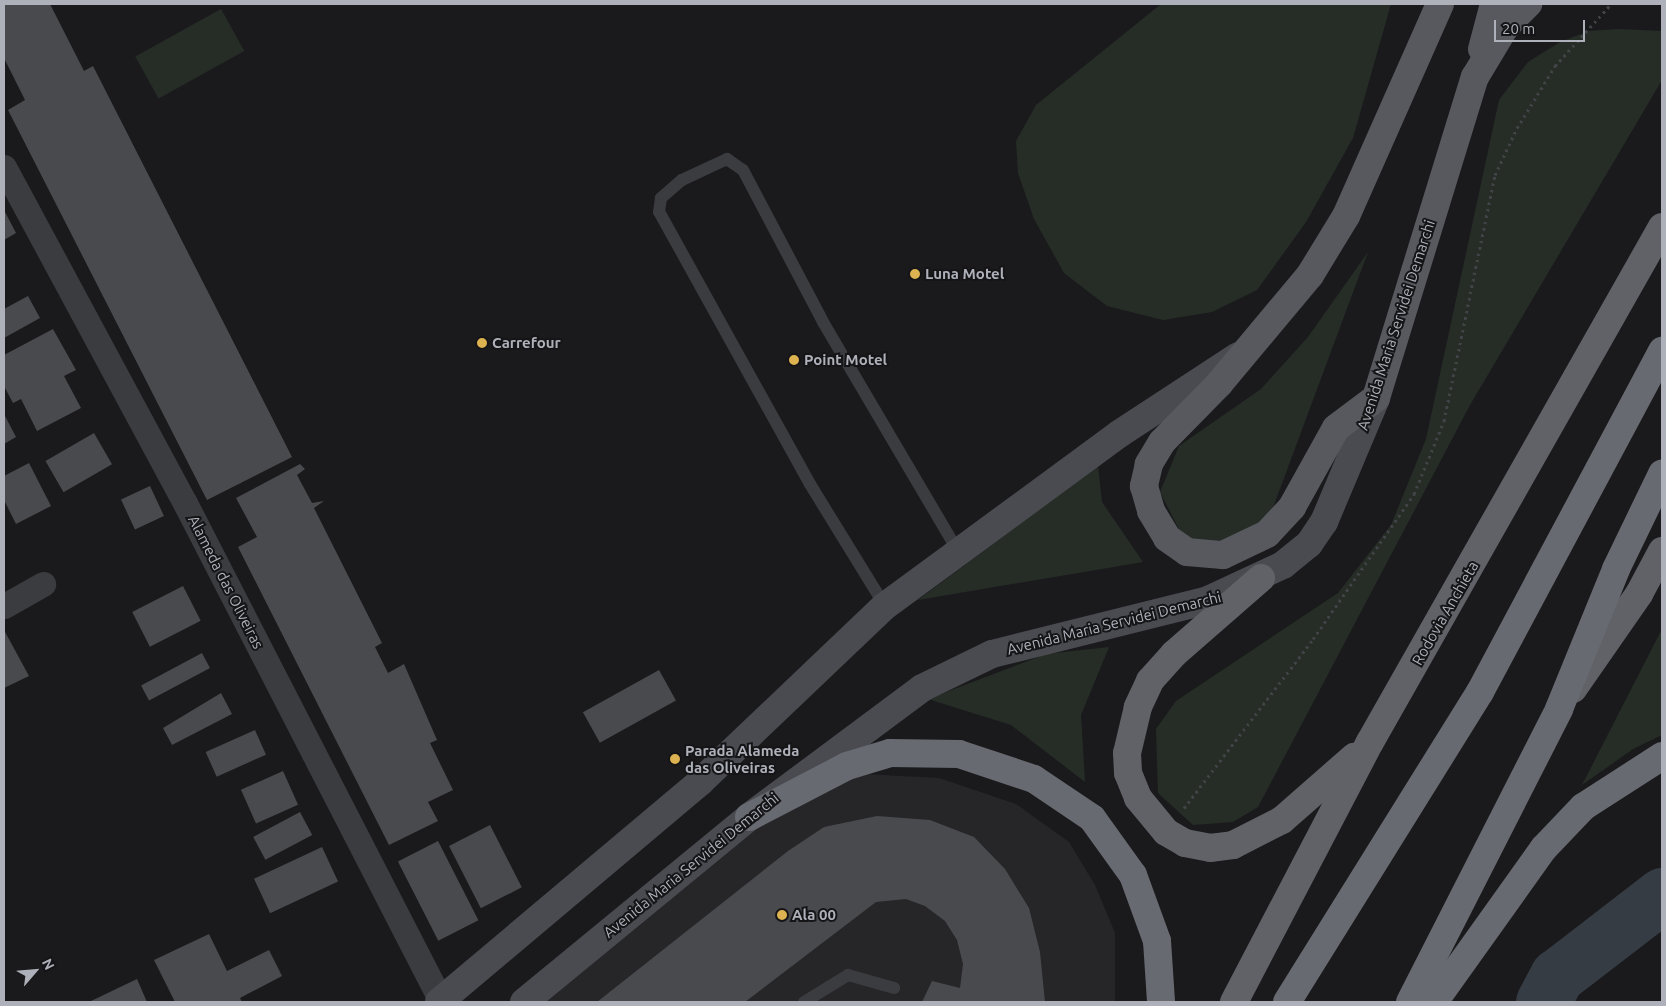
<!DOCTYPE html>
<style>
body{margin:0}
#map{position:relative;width:1666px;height:1006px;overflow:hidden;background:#1a1a1c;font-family:Ubuntu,sans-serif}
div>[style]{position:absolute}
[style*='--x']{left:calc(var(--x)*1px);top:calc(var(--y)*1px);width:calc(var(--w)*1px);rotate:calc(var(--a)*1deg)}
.built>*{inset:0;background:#262629}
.green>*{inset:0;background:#262d27;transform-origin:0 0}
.river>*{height:55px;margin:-27.5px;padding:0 27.5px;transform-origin:27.5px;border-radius:27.5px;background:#353c43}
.building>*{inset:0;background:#494a4e;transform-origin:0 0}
.path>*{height:3px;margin-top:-1.5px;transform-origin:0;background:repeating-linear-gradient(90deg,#424347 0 2.5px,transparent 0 6.5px)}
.service>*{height:12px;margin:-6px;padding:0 6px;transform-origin:6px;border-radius:6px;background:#3b3c40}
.minor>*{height:25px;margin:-12.5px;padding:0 12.5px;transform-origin:12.5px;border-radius:12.5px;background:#3b3c40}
.secondary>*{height:28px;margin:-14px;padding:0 14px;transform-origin:14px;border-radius:14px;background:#4a4b50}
.primary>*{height:28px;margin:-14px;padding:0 14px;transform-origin:14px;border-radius:14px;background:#58595f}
.trunk>*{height:28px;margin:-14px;padding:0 14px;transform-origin:14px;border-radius:14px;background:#606268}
.motorway>*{height:28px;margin:-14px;padding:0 14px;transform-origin:14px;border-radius:14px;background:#686a71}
.dots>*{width:14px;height:14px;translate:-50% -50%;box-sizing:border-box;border:2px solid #151517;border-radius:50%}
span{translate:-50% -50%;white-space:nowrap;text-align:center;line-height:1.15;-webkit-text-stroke:4px #151517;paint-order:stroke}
.poi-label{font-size:15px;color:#aeb1ba;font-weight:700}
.left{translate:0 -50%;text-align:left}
.street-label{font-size:15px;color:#aeb1ba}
.frame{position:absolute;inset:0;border:5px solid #aeb1ba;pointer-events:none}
.north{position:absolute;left:10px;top:946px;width:50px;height:50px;-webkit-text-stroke:4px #151517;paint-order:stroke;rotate:63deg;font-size:14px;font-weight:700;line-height:20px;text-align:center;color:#aeb1ba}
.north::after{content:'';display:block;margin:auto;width:18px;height:22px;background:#aeb1ba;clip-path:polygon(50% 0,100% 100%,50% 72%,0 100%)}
.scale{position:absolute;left:1494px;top:20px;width:91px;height:22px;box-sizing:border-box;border:2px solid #aeb1ba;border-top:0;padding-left:6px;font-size:15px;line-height:18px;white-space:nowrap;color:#aeb1ba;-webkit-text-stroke:4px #151517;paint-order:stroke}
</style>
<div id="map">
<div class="built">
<div style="clip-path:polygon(865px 774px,939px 778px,1016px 804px,1069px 842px,1095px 885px,1115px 933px,1115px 1002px,546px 1002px,722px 848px,787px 801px)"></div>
</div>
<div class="green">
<div style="clip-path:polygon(1161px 4px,1391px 4px,1353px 138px,1306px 222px,1257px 290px,1212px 312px,1163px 320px,1107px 306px,1064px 273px,1034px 219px,1018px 173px,1016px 141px,1036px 105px)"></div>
<div style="left:221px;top:9px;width:48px;height:98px;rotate:61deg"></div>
<div style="clip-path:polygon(1618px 29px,1662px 31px,1662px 80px,1470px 405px,1258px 807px,1233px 822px,1193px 825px,1158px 793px,1156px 729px,1176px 701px,1338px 593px,1391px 525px,1426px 439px,1499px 100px,1528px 62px,1560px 42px,1589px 31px)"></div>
<div style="clip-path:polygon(1368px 252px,1274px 505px,1261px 527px,1224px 550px,1183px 537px,1160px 492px,1179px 446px,1261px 389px,1308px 337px)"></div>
<div style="clip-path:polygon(1098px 466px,1102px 502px,1143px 562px,918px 600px)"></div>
<div style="clip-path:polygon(1662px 629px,1662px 735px,1633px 749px,1582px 785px)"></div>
<div style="clip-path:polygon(1109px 647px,1081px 715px,1085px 782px,1011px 725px,928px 699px,1046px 654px)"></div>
</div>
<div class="river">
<div style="--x:1543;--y:1002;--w:30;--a:-62"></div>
<div style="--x:1557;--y:976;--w:133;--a:-37.6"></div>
</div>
<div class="building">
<div style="clip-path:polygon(4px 4px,50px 4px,84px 71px,93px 66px,292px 457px,207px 500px,8px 110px,25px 100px,4px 58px)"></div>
<div style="clip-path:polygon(4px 210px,16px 233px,4px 240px)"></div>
<div style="clip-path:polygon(28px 296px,40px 318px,4px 338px,4px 309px)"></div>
<div style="clip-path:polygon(53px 329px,76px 370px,64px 376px,81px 408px,37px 431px,21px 399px,13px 403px,4px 386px,4px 355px)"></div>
<div style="clip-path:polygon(4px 414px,16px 437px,4px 444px)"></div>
<div style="left:94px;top:433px;width:36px;height:56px;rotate:60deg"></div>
<div style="clip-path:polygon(29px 463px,51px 506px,16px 524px,4px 500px,4px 476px)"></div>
<div style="clip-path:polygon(300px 464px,305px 469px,297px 475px,312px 503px,324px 501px,314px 508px,382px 643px,375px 647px,388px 673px,404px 664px,437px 740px,430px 743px,453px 790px,428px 802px,438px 821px,389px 845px,238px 547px,257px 537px,236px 498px)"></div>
<div style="left:150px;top:486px;width:33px;height:32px;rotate:65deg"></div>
<div style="left:183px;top:586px;width:39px;height:57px;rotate:63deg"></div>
<div style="clip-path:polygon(4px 630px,29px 676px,4px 688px)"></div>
<div style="left:202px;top:653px;width:17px;height:69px;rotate:62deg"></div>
<div style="left:659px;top:670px;width:35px;height:87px;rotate:61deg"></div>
<div style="clip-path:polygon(221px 693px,232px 714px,172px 745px,163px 728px)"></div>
<div style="left:255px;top:730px;width:27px;height:54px;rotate:66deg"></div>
<div style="left:283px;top:771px;width:37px;height:46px;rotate:66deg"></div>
<div style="left:300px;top:812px;width:26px;height:53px;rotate:62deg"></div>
<div style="clip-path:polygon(877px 816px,930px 820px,974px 837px,1005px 869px,1029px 908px,1040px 952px,1045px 1002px,922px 1002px,932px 981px,960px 988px,963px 964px,957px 940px,945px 921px,925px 906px,906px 899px,876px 902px,745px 1002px,597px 1002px,788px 851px,824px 827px)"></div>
<div style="left:490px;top:825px;width:70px;height:46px;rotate:63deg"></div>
<div style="left:438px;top:841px;width:89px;height:45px;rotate:63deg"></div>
<div style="left:322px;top:847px;width:38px;height:75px;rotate:65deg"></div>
<div style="clip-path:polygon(209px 934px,227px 971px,269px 950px,282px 976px,240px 998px,242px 1002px,175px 1002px,154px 960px)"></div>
<div style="clip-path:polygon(137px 979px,147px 1002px,89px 1002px)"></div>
</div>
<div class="path">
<div style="--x:1184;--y:808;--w:213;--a:-52.6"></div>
<div style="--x:1313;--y:639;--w:177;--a:-55.1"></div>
<div style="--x:1414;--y:494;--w:79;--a:-67.7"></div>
<div style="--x:1444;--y:421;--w:251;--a:-78.3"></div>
<div style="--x:1495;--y:175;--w:52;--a:-64.9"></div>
<div style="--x:1517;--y:128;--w:73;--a:-58.5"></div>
<div style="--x:1555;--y:66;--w:84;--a:-47.9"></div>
</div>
<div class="service">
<div style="--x:885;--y:606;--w:143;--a:-121.6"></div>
<div style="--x:810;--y:484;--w:311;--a:-119"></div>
<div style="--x:659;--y:212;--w:14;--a:-82"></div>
<div style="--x:661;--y:198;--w:28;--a:-41"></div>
<div style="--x:682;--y:180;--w:50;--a:-25"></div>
<div style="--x:727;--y:159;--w:19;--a:35"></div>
<div style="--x:743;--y:170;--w:172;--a:62.2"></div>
<div style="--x:823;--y:322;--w:266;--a:59.5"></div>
<div style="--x:804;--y:1002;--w:52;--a:-31.5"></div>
<div style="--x:848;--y:975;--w:48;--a:15.8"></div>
</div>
<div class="minor">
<div style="--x:4;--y:167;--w:382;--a:61.7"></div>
<div style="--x:185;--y:503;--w:560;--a:62.79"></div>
<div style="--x:4;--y:606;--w:45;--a:-29.4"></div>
</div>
<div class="secondary">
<div style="--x:439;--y:1002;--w:341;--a:-40.1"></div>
<div style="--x:700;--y:782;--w:255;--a:-43.6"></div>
<div style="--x:885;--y:606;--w:290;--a:-36.3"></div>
<div style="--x:1119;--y:434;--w:142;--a:-33.2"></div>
<div style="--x:524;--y:1002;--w:291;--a:-39.4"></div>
<div style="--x:749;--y:817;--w:216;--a:-36.7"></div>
<div style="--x:922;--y:688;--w:78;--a:-25.9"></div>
<div style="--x:992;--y:654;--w:223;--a:-14"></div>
<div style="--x:1208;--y:600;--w:83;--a:-25"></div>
<div style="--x:1283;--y:565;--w:33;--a:-39"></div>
<div style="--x:1309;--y:544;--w:27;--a:-56"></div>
<div style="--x:1324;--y:522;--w:134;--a:-67.2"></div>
</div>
<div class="primary">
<div style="--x:1440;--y:4;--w:232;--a:113.9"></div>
<div style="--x:1346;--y:216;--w:69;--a:121.4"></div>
<div style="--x:1310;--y:275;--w:142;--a:129.9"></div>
<div style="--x:1219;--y:384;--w:81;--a:134.5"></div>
<div style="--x:1162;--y:442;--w:26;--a:121"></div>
<div style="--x:1149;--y:464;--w:23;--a:103"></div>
<div style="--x:1144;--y:486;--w:26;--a:74"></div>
<div style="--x:1151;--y:511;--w:31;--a:59"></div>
<div style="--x:1167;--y:538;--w:24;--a:35"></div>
<div style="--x:1187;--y:552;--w:36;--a:5"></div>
<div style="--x:1223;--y:555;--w:49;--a:-25.5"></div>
<div style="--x:1267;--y:534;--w:37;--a:-47"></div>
<div style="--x:1292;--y:507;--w:90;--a:-60.9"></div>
<div style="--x:1336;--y:428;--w:50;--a:-36.9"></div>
<div style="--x:1376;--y:398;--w:336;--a:-72.9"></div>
<div style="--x:1475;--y:77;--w:58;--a:-59"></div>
<div style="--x:1505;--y:27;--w:33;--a:-45"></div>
<div style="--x:1482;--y:49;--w:47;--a:-75.1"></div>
</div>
<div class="trunk">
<div style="--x:1261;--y:578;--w:116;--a:138.9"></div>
<div style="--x:1174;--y:654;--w:36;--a:132"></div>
<div style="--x:1150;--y:681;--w:29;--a:115"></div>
<div style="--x:1138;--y:707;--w:47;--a:103.4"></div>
<div style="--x:1127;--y:753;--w:20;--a:87"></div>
<div style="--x:1128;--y:773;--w:27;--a:68"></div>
<div style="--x:1138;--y:798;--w:44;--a:50.5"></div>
<div style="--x:1166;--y:832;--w:22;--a:30"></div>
<div style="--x:1185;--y:843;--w:25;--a:11"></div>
<div style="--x:1210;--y:848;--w:23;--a:-7"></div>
<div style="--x:1233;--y:845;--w:55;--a:-27"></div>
<div style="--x:1282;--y:820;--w:96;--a:-41.2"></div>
<div style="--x:1573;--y:689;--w:116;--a:-55.2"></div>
<div style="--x:1639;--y:594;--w:49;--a:-61.9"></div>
<div style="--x:1234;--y:1002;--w:293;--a:-62.4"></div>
<div style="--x:1370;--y:742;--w:592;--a:-60.45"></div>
</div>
<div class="motorway">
<div style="--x:749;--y:817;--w:110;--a:-27.5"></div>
<div style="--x:847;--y:766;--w:45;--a:-16.8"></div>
<div style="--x:890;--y:753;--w:69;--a:0.8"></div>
<div style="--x:959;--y:754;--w:79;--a:18.4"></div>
<div style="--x:1034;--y:779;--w:70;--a:33.9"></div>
<div style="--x:1092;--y:818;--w:70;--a:54.3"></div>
<div style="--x:1133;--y:875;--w:70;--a:70"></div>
<div style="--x:1157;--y:941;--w:61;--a:86.2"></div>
<div style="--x:1287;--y:1002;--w:365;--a:-58.1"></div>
<div style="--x:1480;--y:692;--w:387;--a:-61.9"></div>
<div style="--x:1410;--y:1002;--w:329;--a:-63"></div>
<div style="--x:1559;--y:709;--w:151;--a:-67.8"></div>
<div style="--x:1616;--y:569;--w:106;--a:-64.2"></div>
<div style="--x:1434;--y:1002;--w:189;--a:-54.5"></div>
<div style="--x:1544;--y:848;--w:57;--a:-46.4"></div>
<div style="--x:1583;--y:807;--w:94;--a:-32.8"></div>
</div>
<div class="dots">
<div style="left:915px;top:274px;background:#ddb251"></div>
<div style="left:482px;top:343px;background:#ddb251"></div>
<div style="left:794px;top:360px;background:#ddb251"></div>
<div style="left:675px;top:759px;background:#ddb251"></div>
<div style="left:782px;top:915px;background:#ddb251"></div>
</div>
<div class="poi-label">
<span class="left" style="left:925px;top:274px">Luna Motel</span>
<span class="left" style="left:492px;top:343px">Carrefour</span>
<span class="left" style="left:804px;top:360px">Point Motel</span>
<span class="left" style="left:685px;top:759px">Parada Alameda<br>das Oliveiras</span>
<span class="left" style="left:792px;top:915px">Ala 00</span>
</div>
<div class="street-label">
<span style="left:1396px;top:325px;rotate:-72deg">Avenida Maria Servidei Demarchi</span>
<span style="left:226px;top:582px;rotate:63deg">Alameda das Oliveiras</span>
<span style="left:1445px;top:613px;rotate:-60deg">Rodovia Anchieta</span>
<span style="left:1114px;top:623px;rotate:-14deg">Avenida Maria Servidei Demarchi</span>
<span style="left:691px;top:865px;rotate:-39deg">Avenida Maria Servidei Demarchi</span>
</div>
<div class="frame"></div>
<div class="north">N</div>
<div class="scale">20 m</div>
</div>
